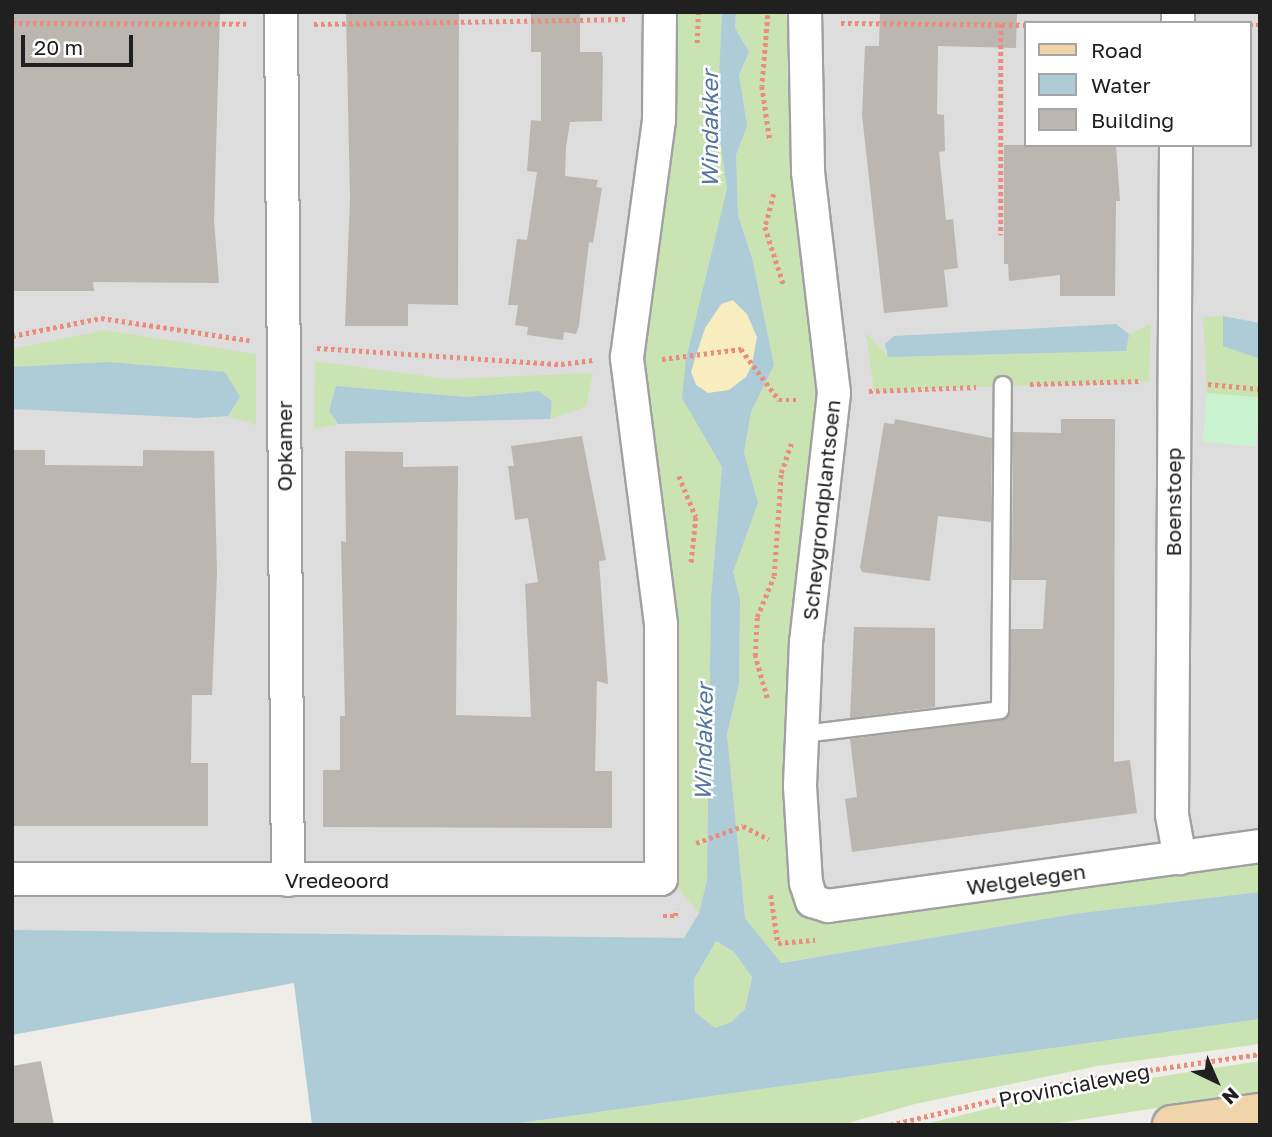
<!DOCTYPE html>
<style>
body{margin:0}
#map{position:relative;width:1272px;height:1137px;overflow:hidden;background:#efede7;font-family:"Golos Text",sans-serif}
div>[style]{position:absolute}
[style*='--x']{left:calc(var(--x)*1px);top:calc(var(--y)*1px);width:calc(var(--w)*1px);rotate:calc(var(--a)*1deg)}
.residential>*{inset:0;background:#dedddd}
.grass>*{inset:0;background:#c9e3b3}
.sand>*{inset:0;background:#f7edbe}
.park>*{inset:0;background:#caf4cf;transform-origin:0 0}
.water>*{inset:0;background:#adccd7}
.building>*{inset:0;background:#bcb6b0}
.path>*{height:4.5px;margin-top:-2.25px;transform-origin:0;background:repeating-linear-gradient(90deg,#ea8d7d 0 3.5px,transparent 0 7px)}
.roads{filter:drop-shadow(2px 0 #a1a1a1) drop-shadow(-2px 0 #a1a1a1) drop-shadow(0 2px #a1a1a1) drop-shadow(0 -2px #a1a1a1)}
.service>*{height:16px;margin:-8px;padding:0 8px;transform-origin:8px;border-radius:8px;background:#fff}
.minor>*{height:32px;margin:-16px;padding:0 16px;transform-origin:16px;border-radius:16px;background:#fff}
.primary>*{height:38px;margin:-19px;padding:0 19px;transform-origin:19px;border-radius:19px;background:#f1d5aa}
span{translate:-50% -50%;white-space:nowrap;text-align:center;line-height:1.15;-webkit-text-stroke:5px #fff;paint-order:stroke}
.street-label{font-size:21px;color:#202020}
.water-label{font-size:23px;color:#54769e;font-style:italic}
.frame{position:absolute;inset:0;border:14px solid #202020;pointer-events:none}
.legend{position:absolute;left:1024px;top:21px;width:228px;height:126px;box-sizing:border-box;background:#fff;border:2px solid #a6a6a6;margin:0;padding:9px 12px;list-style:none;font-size:21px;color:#202020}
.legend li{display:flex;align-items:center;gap:14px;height:35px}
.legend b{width:35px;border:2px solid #a6a6a6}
.north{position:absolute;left:1181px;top:1046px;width:70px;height:70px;-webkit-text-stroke:5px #fff;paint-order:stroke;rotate:136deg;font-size:19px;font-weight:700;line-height:28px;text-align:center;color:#202020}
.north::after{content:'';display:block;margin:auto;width:24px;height:32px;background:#202020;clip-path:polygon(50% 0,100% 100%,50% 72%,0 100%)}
.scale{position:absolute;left:21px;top:35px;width:112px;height:32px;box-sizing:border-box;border:4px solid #202020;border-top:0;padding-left:9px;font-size:21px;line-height:24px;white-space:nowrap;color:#202020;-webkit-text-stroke:5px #fff;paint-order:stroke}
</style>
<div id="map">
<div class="residential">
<div style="clip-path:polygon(evenodd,12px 12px,1260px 12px,1260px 961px,291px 953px,12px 979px,12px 12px,1025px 23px,1249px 23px,1249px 145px,1025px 145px,1025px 23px)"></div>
</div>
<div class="grass">
<div style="clip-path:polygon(670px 12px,722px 12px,717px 117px,727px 189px,682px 398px,722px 467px,711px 597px,707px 880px,699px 913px,668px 877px,635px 350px,665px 206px)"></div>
<div style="clip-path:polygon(736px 12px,788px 12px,787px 74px,827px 396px,796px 900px,822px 921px,1260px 861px,1260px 892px,1081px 913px,780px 963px,745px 918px,727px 734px,739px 684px,740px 599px,733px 572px,758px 503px,744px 452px,751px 412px,774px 365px,752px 258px,738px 215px,736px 155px,747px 126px,739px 75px,749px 52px,735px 28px)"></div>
<div style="clip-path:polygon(1223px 316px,1223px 346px,1260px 359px,1260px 398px,1207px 393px,1203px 317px)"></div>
<div style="clip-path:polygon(1151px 324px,1149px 381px,874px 391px,866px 333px,889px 357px,1125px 351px,1129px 334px)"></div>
<div style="clip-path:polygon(105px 330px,256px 354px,256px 425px,228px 416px,240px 397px,12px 367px,12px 349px)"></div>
<div style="clip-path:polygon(315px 361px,446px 379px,593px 373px,586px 407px,550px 419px,552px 401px,539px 391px,467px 397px,336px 386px,329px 411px,338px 424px,314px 429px)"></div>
<div style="clip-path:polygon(715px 941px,734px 952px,752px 976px,745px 1009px,731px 1022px,715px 1029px,695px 1012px,694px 979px)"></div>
<div style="clip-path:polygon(1260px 1019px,1260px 1044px,1097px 1066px,915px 1104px,841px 1125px,507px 1125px)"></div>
<div style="clip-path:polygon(1260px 1061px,1260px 1092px,1046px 1125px,921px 1125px,1047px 1094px)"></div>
</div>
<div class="sand">
<div style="clip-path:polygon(733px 300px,747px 314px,757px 337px,752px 365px,746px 377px,729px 391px,708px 393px,696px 385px,691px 372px,696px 355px,705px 328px,722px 304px)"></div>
</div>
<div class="park">
<div style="left:1207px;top:393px;width:53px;height:49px;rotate:5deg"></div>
</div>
<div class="water">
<div style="clip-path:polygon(evenodd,722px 12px,736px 12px,735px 28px,749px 52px,739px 75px,747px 126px,736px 155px,738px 215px,752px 258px,774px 365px,751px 412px,744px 452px,758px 503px,733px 572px,740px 599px,739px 684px,727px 734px,745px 918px,781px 963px,1081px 913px,1260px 892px,1260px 1019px,507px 1125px,312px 1125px,294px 983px,12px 1035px,12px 930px,684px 938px,699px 913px,707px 880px,711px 597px,722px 467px,682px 398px,686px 359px,727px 189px,717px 117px,722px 12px,733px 300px,747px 314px,757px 337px,752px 365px,746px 377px,729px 390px,708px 393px,696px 385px,691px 372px,696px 355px,705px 328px,721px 304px,733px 300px,722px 12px,716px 941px,734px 952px,752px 977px,745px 1009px,731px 1022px,715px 1028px,695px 1012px,694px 979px,716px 941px)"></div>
<div style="clip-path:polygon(1223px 316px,1260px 323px,1260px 359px,1223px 346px)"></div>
<div style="clip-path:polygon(1116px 324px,1129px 334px,1126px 351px,888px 357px,885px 344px,894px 336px)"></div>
<div style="clip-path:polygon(109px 362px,225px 372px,240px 397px,228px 416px,198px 418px,12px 409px,12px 367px)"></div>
<div style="clip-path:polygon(336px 386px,467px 397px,539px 391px,552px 401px,550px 419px,338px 424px,329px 411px)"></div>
</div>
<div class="building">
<div style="clip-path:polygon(12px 12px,220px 12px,214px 220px,219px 283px,93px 282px,94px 291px,12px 291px)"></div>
<div style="clip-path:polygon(346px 12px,459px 12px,458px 305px,408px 304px,408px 326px,345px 326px,350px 198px)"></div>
<div style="clip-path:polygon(531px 12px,580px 12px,580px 52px,602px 52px,603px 59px,602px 121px,570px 122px,566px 147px,565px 176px,598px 180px,596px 187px,602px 188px,593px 243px,589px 242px,579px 326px,576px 334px,564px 332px,563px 340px,527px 335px,528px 327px,515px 325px,518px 305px,508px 305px,517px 239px,527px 240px,537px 172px,527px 171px,531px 120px,541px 121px,541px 52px,531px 52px)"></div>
<div style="clip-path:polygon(880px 12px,1017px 12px,1016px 48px,938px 46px,937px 114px,944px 115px,945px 151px,939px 152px,946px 220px,953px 219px,958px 268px,944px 270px,948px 307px,884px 313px,862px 115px,865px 46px,879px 46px)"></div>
<div style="clip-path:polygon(1004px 145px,1116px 145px,1120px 201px,1116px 201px,1115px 296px,1060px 296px,1060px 275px,1009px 281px,1008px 264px,1004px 264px)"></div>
<div style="clip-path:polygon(895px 419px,992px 438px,991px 522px,938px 516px,930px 581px,862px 572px,860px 567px,884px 423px,894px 424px)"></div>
<div style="clip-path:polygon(1061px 419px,1115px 419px,1114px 762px,1130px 760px,1137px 813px,852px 852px,845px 799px,857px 797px,850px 739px,1001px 720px,1009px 714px,1011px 629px,1043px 629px,1046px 580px,1012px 580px,1013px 432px,1061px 433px)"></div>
<div style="clip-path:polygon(582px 436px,606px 560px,599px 561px,608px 684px,597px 681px,595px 771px,612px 771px,612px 828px,323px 827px,323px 770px,340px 770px,340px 716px,345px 716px,341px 541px,346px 542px,345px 451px,403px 452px,403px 467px,458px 466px,456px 715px,531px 717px,525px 584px,538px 582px,528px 518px,515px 520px,508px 466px,514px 466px,511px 446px)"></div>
<div style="clip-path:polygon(12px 450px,45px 450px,45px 465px,143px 466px,143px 450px,214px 451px,217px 573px,212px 695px,192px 695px,191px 763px,208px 763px,208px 826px,12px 826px)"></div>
<div style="clip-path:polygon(854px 627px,935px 628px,935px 707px,850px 718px)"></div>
<div style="clip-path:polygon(41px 1061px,54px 1125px,12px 1125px,12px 1066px)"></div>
</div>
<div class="path">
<div style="--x:768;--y:15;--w:71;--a:94.8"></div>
<div style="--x:762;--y:86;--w:56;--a:81.7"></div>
<div style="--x:12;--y:23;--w:234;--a:0.2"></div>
<div style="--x:841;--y:23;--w:184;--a:0.6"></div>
<div style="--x:314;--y:24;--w:313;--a:-0.9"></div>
<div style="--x:1001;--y:24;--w:211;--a:90"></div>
<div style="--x:1249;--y:25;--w:11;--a:0"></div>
<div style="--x:697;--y:43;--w:31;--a:-88"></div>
<div style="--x:774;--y:194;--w:34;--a:105"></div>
<div style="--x:765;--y:227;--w:62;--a:72.1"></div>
<div style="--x:12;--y:336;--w:91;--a:-11.4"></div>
<div style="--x:101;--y:318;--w:150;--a:8.5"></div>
<div style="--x:317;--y:348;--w:245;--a:3.8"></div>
<div style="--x:561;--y:364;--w:34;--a:-7"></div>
<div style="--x:662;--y:359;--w:80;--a:-7.2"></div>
<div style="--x:741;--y:349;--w:64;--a:53.3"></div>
<div style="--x:779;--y:400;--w:19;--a:0"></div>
<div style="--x:1030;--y:384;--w:110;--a:-1.6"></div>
<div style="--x:1208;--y:384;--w:52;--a:5.5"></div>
<div style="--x:869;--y:391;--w:107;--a:-2.1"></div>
<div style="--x:679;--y:476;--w:44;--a:67.5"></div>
<div style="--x:696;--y:517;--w:48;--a:95.9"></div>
<div style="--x:767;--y:698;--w:44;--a:-105.9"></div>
<div style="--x:755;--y:656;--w:39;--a:-87"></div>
<div style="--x:757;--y:617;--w:44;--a:-67.5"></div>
<div style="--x:774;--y:576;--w:103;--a:-86.1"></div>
<div style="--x:781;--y:473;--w:31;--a:-71"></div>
<div style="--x:696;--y:843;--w:50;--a:-19.9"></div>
<div style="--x:743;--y:826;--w:29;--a:27"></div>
<div style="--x:771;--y:895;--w:49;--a:81.7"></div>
<div style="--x:778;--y:943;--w:37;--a:-5"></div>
<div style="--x:663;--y:916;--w:12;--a:0"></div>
<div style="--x:675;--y:916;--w:7;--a:-82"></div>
<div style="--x:890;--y:1125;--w:188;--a:-13.5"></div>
<div style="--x:1073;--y:1081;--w:189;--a:-8.2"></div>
</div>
<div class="roads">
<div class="service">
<div style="--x:803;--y:734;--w:198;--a:-6.9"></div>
<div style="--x:1000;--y:710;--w:325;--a:-89.5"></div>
</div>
<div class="minor">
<div style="--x:281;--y:12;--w:868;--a:89.54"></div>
<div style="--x:805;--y:12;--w:160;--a:88.9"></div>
<div style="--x:808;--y:172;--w:223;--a:83.3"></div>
<div style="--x:834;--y:393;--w:251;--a:96.4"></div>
<div style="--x:806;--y:642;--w:144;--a:92.4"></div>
<div style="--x:800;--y:786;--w:97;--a:86.5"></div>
<div style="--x:806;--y:883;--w:19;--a:72"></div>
<div style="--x:812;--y:901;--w:17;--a:17"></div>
<div style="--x:828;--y:906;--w:436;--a:-7.9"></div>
<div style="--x:1178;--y:23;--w:11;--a:-90"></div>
<div style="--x:1176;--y:145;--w:670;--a:90.34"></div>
<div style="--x:1172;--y:815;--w:44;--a:79.5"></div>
<div style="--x:12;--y:879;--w:649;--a:0"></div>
<div style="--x:661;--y:879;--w:255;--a:-90"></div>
<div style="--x:661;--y:624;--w:269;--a:-97.3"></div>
<div style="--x:627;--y:357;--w:238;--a:-82.3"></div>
<div style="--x:659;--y:121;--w:109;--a:-89.5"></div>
</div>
<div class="primary">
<div style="--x:1172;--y:1125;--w:89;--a:-7.8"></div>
</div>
</div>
<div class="street-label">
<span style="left:284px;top:446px;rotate:-90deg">Opkamer</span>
<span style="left:1173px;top:502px;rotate:-90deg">Boenstoep</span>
<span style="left:821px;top:510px;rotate:-84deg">Scheygrondplantsoen</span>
<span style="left:1026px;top:879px;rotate:-8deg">Welgelegen</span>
<span style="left:337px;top:880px">Vredeoord</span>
<span style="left:1074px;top:1085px;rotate:-11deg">Provincialeweg</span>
</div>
<div class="water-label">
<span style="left:709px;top:129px;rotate:-90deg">Windakker</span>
<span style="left:703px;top:742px;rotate:-89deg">Windakker</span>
</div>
<div class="frame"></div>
<ul class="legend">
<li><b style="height:9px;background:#f1d5aa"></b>Road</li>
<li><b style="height:19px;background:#adccd7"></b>Water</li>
<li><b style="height:19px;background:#bcb6b0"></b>Building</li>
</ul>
<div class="north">N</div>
<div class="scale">20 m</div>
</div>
